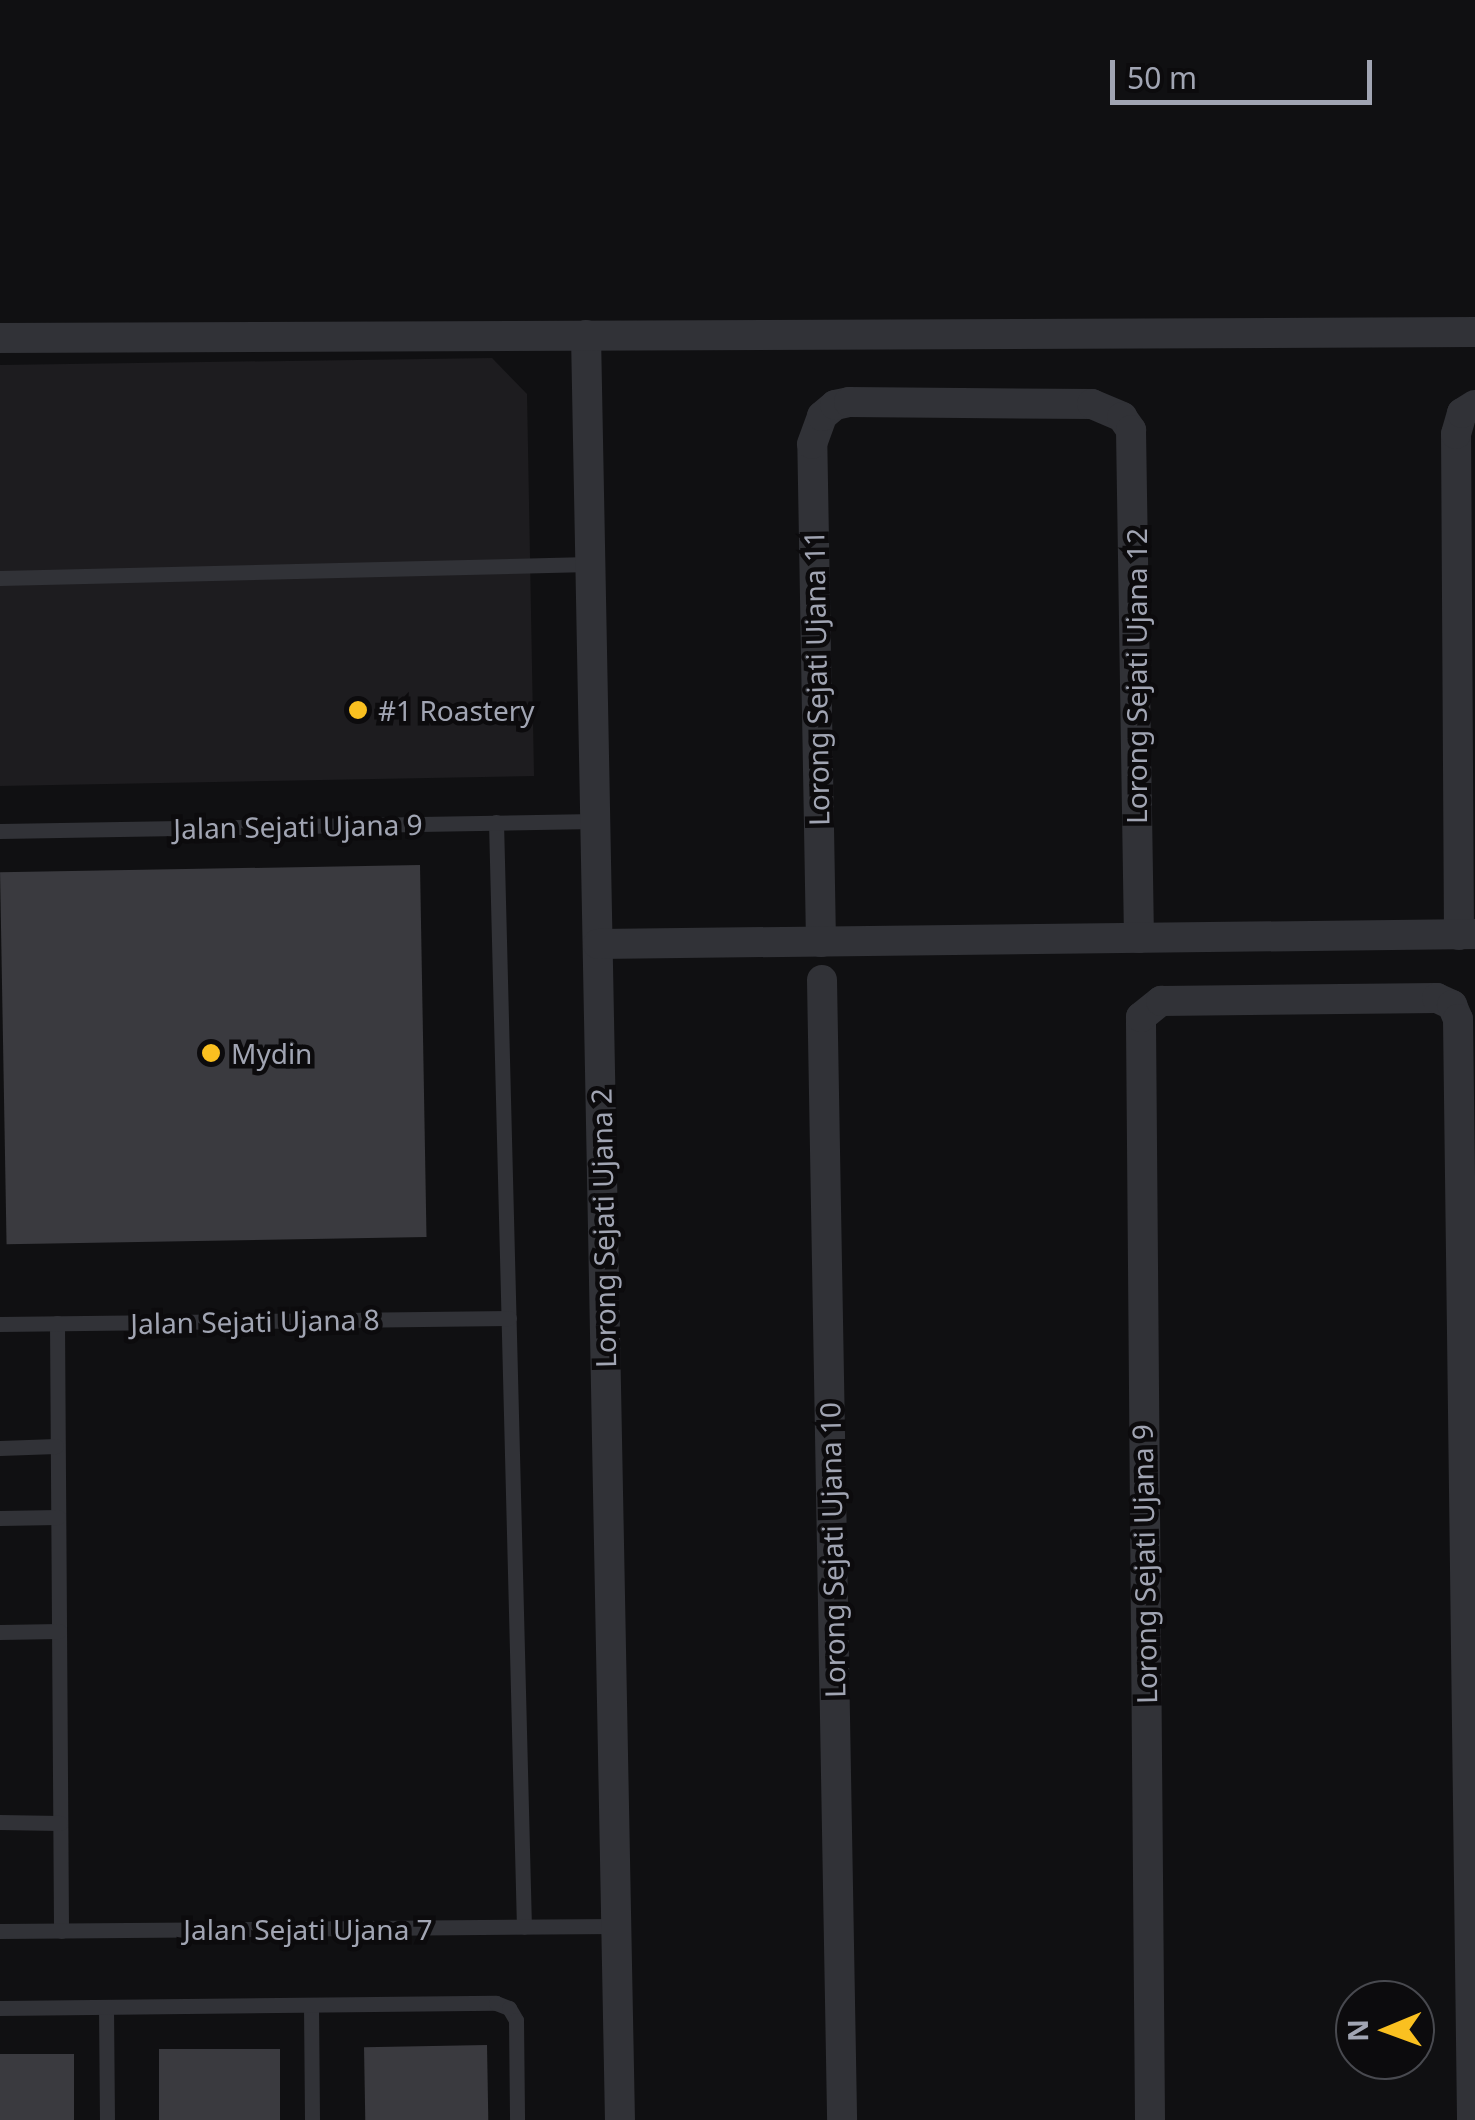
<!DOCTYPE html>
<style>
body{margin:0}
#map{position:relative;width:1475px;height:2120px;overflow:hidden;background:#101012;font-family:"Noto Sans",sans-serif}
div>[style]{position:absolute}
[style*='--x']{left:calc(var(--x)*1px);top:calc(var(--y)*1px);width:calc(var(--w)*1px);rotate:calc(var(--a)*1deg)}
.built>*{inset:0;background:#1d1c1f}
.building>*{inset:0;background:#3a3a3f;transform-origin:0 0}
.lane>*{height:15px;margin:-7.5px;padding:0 7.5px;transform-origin:7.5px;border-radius:7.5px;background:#313237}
.street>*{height:30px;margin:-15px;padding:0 15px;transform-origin:15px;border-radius:15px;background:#313237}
.dots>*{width:28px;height:28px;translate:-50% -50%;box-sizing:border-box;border:5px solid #0c0b0d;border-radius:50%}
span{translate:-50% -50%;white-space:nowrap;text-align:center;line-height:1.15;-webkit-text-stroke:9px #0c0b0d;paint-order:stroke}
.street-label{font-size:28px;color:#a1a5b3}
.poi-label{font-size:28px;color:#a1a5b3}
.left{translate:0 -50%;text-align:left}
.north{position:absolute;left:1335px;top:1980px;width:100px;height:100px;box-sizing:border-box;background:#0c0b0d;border:2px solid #48494f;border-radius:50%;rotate:269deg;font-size:28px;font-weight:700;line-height:40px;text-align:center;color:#a1a5b3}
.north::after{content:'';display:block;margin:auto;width:35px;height:45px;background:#fac020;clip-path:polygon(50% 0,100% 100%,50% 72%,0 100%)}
.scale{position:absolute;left:1110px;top:60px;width:262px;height:45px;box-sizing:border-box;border:5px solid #a1a5b3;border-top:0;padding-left:12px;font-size:30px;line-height:35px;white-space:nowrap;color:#a1a5b3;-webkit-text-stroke:8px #0c0b0d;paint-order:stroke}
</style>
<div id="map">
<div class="built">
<div style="clip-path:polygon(492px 358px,527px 394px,534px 776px,0 786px,0 365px)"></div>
</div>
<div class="building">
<div style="left:420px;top:865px;width:372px;height:420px;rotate:89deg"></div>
<div style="left:487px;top:2045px;width:75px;height:123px;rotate:89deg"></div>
<div style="left:159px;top:2049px;width:121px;height:71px"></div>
<div style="left:0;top:2054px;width:74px;height:66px"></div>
</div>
<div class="lane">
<div style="--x:0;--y:578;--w:590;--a:-1.36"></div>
<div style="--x:496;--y:822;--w:1105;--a:88.55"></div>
<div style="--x:0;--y:831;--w:595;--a:-0.96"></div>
<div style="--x:57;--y:1323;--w:608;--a:89.62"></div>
<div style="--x:0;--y:1324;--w:509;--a:-0.68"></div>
<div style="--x:0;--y:1448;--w:56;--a:-2"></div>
<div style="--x:0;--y:1518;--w:58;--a:-1"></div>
<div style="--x:0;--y:1632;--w:59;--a:-1"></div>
<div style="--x:0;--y:1822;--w:60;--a:1"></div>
<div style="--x:0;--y:1931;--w:616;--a:-0.47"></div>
<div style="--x:311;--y:2005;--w:115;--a:89.5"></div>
<div style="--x:106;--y:2007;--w:113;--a:89.5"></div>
<div style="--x:0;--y:2008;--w:496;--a:-0.6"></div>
<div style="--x:496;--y:2003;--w:14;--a:21"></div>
<div style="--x:509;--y:2008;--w:14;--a:60"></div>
<div style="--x:516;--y:2020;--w:100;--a:89.4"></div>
</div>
<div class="street">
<div style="--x:586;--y:335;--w:1785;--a:88.91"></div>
<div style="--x:0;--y:338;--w:1475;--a:-0.23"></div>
<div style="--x:1459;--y:935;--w:501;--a:-90.34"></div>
<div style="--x:1456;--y:434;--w:22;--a:-74"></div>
<div style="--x:1462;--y:413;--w:15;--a:-32"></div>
<div style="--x:821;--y:942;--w:498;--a:-91"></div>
<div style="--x:812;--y:444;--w:30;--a:-70"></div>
<div style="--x:822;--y:416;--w:17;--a:-40"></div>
<div style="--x:835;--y:405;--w:14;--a:-12"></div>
<div style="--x:849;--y:402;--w:243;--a:0.5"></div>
<div style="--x:1092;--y:404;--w:33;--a:23"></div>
<div style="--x:1122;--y:417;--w:16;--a:55"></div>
<div style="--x:1131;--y:430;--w:508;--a:89.1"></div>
<div style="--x:598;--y:944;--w:877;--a:-0.65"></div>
<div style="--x:822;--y:980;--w:1140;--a:88.99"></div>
<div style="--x:1150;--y:2120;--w:1103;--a:-90.47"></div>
<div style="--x:1141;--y:1017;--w:26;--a:-39"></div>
<div style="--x:1161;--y:1001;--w:276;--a:-0.6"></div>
<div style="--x:1437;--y:998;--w:17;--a:25"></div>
<div style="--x:1452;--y:1005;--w:15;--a:67"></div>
<div style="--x:1458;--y:1019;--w:1101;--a:89.27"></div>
</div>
<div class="dots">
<div style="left:358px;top:710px;background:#fac020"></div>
<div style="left:211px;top:1053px;background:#fac020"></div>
</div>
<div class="street-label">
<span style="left:1136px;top:676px;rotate:-90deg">Lorong Sejati Ujana 12</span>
<span style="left:816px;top:678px;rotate:-91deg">Lorong Sejati Ujana 11</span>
<span style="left:298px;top:826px;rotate:-1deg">Jalan Sejati Ujana 9</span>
<span style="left:603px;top:1228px;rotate:-91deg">Lorong Sejati Ujana 2</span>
<span style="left:255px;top:1321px;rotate:-1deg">Jalan Sejati Ujana 8</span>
<span style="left:832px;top:1550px;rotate:-91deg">Lorong Sejati Ujana 10</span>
<span style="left:1144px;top:1564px;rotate:-91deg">Lorong Sejati Ujana 9</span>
<span style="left:308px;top:1929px">Jalan Sejati Ujana 7</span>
</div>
<div class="poi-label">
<span class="left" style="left:378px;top:710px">#1 Roastery</span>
<span class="left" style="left:231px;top:1053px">Mydin</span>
</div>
<div class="north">N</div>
<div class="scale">50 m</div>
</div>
